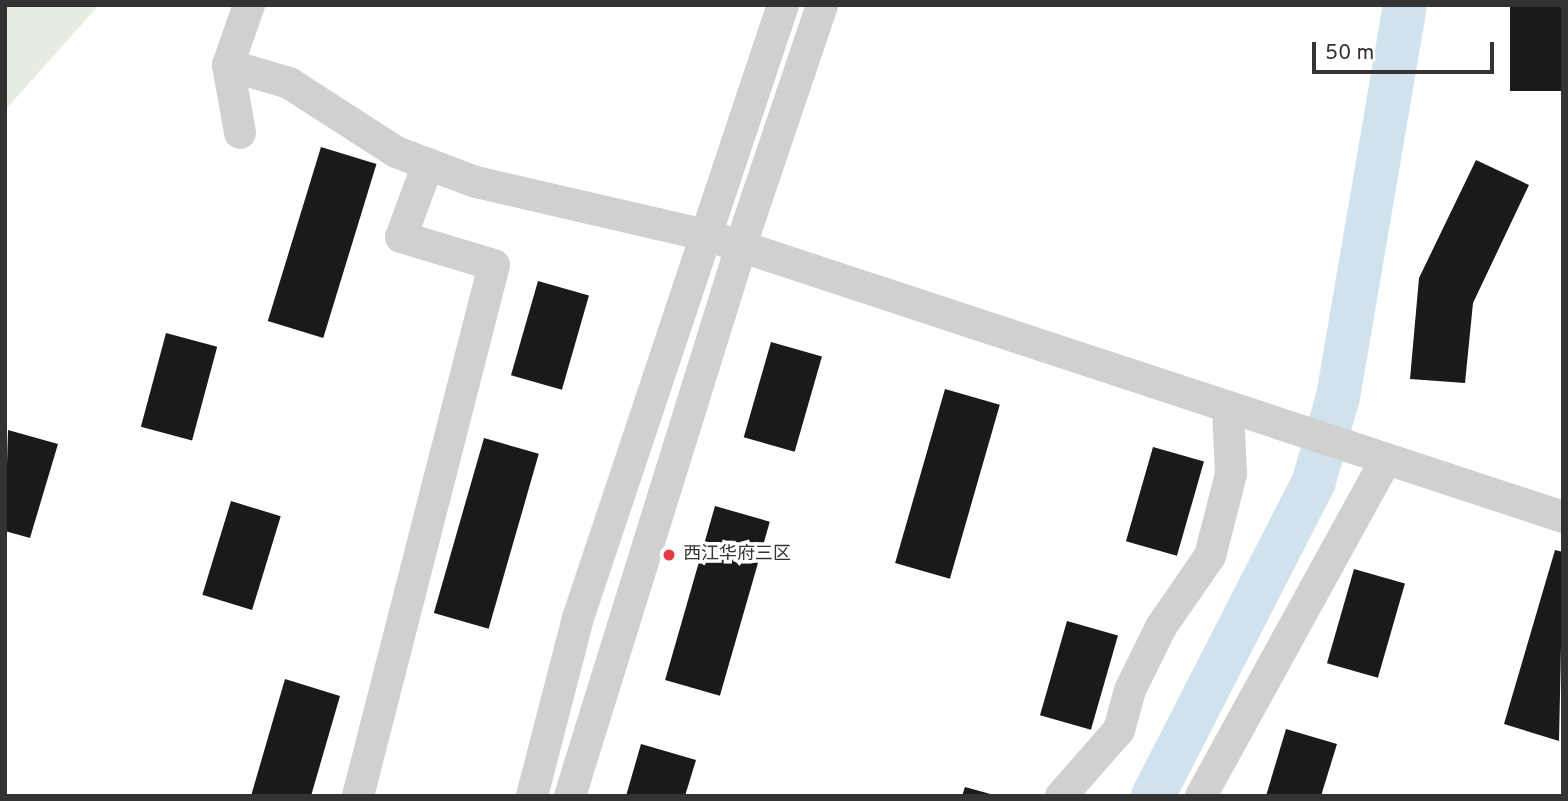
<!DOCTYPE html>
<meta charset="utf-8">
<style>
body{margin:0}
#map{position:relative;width:1568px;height:801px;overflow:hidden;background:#fff;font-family:Overpass,"Noto Sans SC",sans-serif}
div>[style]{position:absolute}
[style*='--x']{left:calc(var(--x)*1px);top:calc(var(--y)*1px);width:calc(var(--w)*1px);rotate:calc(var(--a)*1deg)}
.green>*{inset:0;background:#e6ecdf}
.river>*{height:44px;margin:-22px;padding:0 22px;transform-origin:22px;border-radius:22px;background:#cfe2ee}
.building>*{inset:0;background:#1a1a1a;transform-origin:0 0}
.minor>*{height:32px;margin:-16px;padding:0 16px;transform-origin:16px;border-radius:16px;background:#d0d0d0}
.dots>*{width:19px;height:19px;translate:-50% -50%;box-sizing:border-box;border:4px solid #fff;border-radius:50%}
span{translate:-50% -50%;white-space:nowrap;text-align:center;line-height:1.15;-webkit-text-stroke:7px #fff;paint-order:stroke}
.poi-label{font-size:18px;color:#333}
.left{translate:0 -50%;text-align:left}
.frame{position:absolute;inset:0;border:7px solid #333;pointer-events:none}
.scale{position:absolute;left:1312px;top:42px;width:182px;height:32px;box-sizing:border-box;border:4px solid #333;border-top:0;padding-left:9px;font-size:21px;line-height:24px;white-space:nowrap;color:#333;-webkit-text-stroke:5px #fff;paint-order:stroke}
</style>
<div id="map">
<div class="green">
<div style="clip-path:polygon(5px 5px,99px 5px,5px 110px)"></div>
</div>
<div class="river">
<div style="--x:1153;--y:796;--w:354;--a:-62.9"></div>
<div style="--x:1314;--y:481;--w:87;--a:-74.1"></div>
<div style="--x:1338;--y:397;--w:398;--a:-80.3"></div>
</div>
<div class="building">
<div style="left:1510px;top:5px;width:53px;height:86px"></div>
<div style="left:321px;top:147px;width:58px;height:182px;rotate:17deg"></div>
<div style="clip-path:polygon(1476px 160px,1529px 185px,1473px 303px,1465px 383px,1410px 379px,1419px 278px)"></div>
<div style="left:538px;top:281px;width:53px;height:98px;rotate:16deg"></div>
<div style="left:166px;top:333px;width:53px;height:97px;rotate:15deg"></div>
<div style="left:771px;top:342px;width:53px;height:99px;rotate:16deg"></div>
<div style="left:945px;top:389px;width:57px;height:181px;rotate:16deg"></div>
<div style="clip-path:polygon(8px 430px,58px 444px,30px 538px,5px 531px)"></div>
<div style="left:484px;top:438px;width:57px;height:182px;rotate:16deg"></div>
<div style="left:1153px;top:447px;width:53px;height:98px;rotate:16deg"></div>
<div style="left:231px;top:501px;width:52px;height:98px;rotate:17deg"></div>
<div style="left:715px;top:506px;width:57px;height:181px;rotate:16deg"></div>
<div style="clip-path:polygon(1555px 550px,1563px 552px,1559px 741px,1504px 724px)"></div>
<div style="left:1354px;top:569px;width:53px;height:98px;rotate:16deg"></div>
<div style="left:1067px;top:621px;width:53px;height:98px;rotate:16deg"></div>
<div style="clip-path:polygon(285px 679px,340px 696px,311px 796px,251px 796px)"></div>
<div style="clip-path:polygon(1286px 729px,1337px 744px,1321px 796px,1266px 796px)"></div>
<div style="clip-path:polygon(641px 744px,696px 760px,685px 796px,626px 796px)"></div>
<div style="clip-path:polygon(965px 787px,994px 795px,994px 796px,962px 796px)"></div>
</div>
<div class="minor">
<div style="--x:228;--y:65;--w:64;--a:16.4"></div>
<div style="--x:289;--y:83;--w:127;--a:32.8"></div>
<div style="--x:396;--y:152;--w:85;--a:20.6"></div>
<div style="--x:476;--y:182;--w:236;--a:13"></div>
<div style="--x:706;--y:235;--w:902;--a:18.21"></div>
<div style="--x:240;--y:133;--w:69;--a:-100"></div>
<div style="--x:228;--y:65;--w:64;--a:-70.7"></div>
<div style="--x:358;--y:796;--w:548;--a:-75.63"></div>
<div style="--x:494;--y:265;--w:97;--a:-163.2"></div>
<div style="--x:401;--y:237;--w:78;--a:-69.7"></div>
<div style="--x:532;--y:796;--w:184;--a:-75.5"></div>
<div style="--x:578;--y:618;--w:646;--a:-71.51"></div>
<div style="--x:570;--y:796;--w:602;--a:-72.71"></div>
<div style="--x:749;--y:221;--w:228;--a:-71.3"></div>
<div style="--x:1061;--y:796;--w:88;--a:-48.7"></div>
<div style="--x:1119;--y:730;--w:41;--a:-74.6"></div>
<div style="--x:1130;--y:690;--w:70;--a:-63.8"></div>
<div style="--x:1161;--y:627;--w:86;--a:-55.4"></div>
<div style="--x:1210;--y:556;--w:85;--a:-75.6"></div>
<div style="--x:1231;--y:474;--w:67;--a:-92.6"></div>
<div style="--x:1201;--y:796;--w:384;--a:-61.2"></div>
</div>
<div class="dots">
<div style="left:669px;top:555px;background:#e63946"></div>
</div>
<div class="poi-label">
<span class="left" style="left:683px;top:555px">西江华府三区</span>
</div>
<div class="frame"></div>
<div class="scale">50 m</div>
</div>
